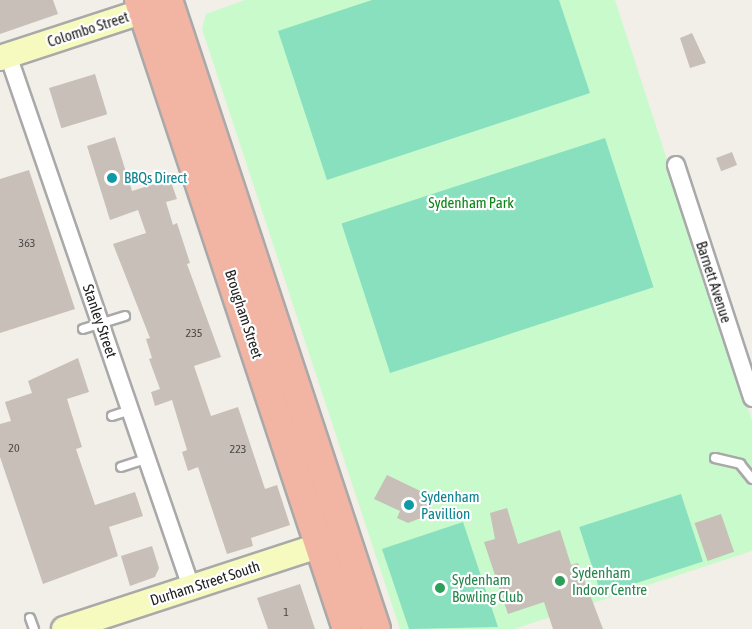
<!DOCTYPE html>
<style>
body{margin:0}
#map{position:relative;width:752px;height:629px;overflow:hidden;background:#f2efe9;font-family:"Asap Condensed",sans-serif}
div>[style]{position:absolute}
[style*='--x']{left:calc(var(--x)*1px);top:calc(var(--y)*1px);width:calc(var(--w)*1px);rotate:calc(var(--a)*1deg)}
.park>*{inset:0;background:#c8facc}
.pitch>*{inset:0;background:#88e0be;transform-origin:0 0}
.building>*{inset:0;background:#c7bfb8;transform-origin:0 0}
.roads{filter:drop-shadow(2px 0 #a9a9a9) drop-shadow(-2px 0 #a9a9a9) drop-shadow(0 2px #a9a9a9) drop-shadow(0 -2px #a9a9a9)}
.service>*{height:8px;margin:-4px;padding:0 4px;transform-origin:4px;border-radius:4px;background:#fff}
.minor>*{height:16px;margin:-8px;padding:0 8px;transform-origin:8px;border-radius:8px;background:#fff}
.secondary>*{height:24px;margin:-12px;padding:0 12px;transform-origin:12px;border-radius:12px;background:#f7fabf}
.trunk>*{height:28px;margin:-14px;padding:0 14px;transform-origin:14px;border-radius:14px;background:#f2b4a3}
.dots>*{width:16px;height:16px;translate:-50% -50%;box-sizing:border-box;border:3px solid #fff;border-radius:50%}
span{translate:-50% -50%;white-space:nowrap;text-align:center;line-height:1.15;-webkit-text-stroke:4.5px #fff;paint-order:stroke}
.number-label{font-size:12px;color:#4b4948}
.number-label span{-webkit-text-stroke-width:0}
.street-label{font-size:15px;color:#222}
.culture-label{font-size:15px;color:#0d838f}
.left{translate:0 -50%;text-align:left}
.park-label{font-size:15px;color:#0c8416}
.leisure-label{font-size:15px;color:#27864d}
</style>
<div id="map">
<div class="park">
<div style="clip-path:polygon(245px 0,615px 0,752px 421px,752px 551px,514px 629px,400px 629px,202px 29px,206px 14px)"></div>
</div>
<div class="pitch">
<div style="clip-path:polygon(372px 0,559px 0,590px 93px,327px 180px,278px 31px)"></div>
<div style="left:605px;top:138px;width:157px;height:277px;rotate:72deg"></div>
<div style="left:681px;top:494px;width:71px;height:107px;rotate:72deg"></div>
<div style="clip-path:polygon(463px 522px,498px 627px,409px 629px,382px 549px)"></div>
</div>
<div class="building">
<div style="clip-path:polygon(0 0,53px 0,58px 14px,0 34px)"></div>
<div style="clip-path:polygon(692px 33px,706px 63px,690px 68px,680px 38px)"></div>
<div style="left:95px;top:74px;width:42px;height:48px;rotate:73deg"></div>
<div style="clip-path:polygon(115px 137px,132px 191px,170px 179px,177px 199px,166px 202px,173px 225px,177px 223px,190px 263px,187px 264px,221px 357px,194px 366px,211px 416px,238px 407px,265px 489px,277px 485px,290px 525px,251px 538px,253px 546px,227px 554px,198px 467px,188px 471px,182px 452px,187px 450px,172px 400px,155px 406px,151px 392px,160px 389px,149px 359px,152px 358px,146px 339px,150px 338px,113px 244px,146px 233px,138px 210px,110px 220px,87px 146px)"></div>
<div style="left:732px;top:152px;width:14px;height:17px;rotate:69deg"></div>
<div style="clip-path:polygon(29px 170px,75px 309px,0 333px,0 179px)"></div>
<div style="clip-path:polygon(78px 358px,89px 392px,67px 399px,82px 447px,76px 449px,95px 505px,135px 492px,143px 516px,109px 527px,118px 556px,43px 584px,0 457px,0 424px,11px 421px,5px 402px,32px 393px,28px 381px)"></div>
<div style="clip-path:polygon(387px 475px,435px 498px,426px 516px,408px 523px,397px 518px,400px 511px,374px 499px)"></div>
<div style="clip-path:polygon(507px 508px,518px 544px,560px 530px,571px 565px,578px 563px,603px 629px,553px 629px,544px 602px,508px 614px,484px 542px,495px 539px,490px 513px)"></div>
<div style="left:721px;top:514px;width:40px;height:28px;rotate:71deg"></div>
<div style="clip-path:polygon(152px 546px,159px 568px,155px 577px,130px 586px,121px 556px)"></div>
<div style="clip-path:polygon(300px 584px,315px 629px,268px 629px,257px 598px)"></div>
</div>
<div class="roads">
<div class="service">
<div style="--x:83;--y:329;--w:44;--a:-17.2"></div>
<div style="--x:112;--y:416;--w:19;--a:-18"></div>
<div style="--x:715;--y:458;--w:26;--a:13"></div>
<div style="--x:740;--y:464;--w:19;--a:51"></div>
<div style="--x:121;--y:467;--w:26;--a:-18"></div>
<div style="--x:30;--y:618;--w:12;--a:70"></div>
</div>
<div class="minor">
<div style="--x:8;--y:55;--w:563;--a:71.02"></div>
<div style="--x:676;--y:165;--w:245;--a:71.9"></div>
</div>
<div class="secondary">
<div style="--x:0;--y:58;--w:167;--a:-18.1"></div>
<div style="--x:64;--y:629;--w:286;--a:-18.1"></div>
</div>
<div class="trunk">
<div style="--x:139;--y:0;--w:662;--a:71.7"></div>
<div style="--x:168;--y:0;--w:662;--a:71.7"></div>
</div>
</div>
<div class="dots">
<div style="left:112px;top:178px;background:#0f9aa8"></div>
<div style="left:409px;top:505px;background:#0f9aa8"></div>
<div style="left:560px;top:581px;background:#2e9e5b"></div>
<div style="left:440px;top:588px;background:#2e9e5b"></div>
</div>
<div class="number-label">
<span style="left:27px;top:244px">363</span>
<span style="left:194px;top:334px">235</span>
<span style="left:14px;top:449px">20</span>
<span style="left:238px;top:450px">223</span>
<span style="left:286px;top:613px">1</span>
</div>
<div class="street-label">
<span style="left:88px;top:29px;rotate:-18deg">Colombo Street</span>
<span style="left:714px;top:282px;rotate:72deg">Barnett Avenue</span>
<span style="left:244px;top:314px;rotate:72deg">Brougham Street</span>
<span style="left:100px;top:321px;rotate:71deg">Stanley Street</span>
<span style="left:205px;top:583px;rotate:-18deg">Durham Street South</span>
</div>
<div class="culture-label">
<span class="left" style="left:124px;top:178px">BBQs Direct</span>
<span class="left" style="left:421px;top:505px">Sydenham<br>Pavillion</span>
</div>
<div class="park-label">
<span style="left:471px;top:203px">Sydenham Park</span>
</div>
<div class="leisure-label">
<span class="left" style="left:572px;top:581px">Sydenham<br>Indoor Centre</span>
<span class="left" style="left:452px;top:588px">Sydenham<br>Bowling Club</span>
</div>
</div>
